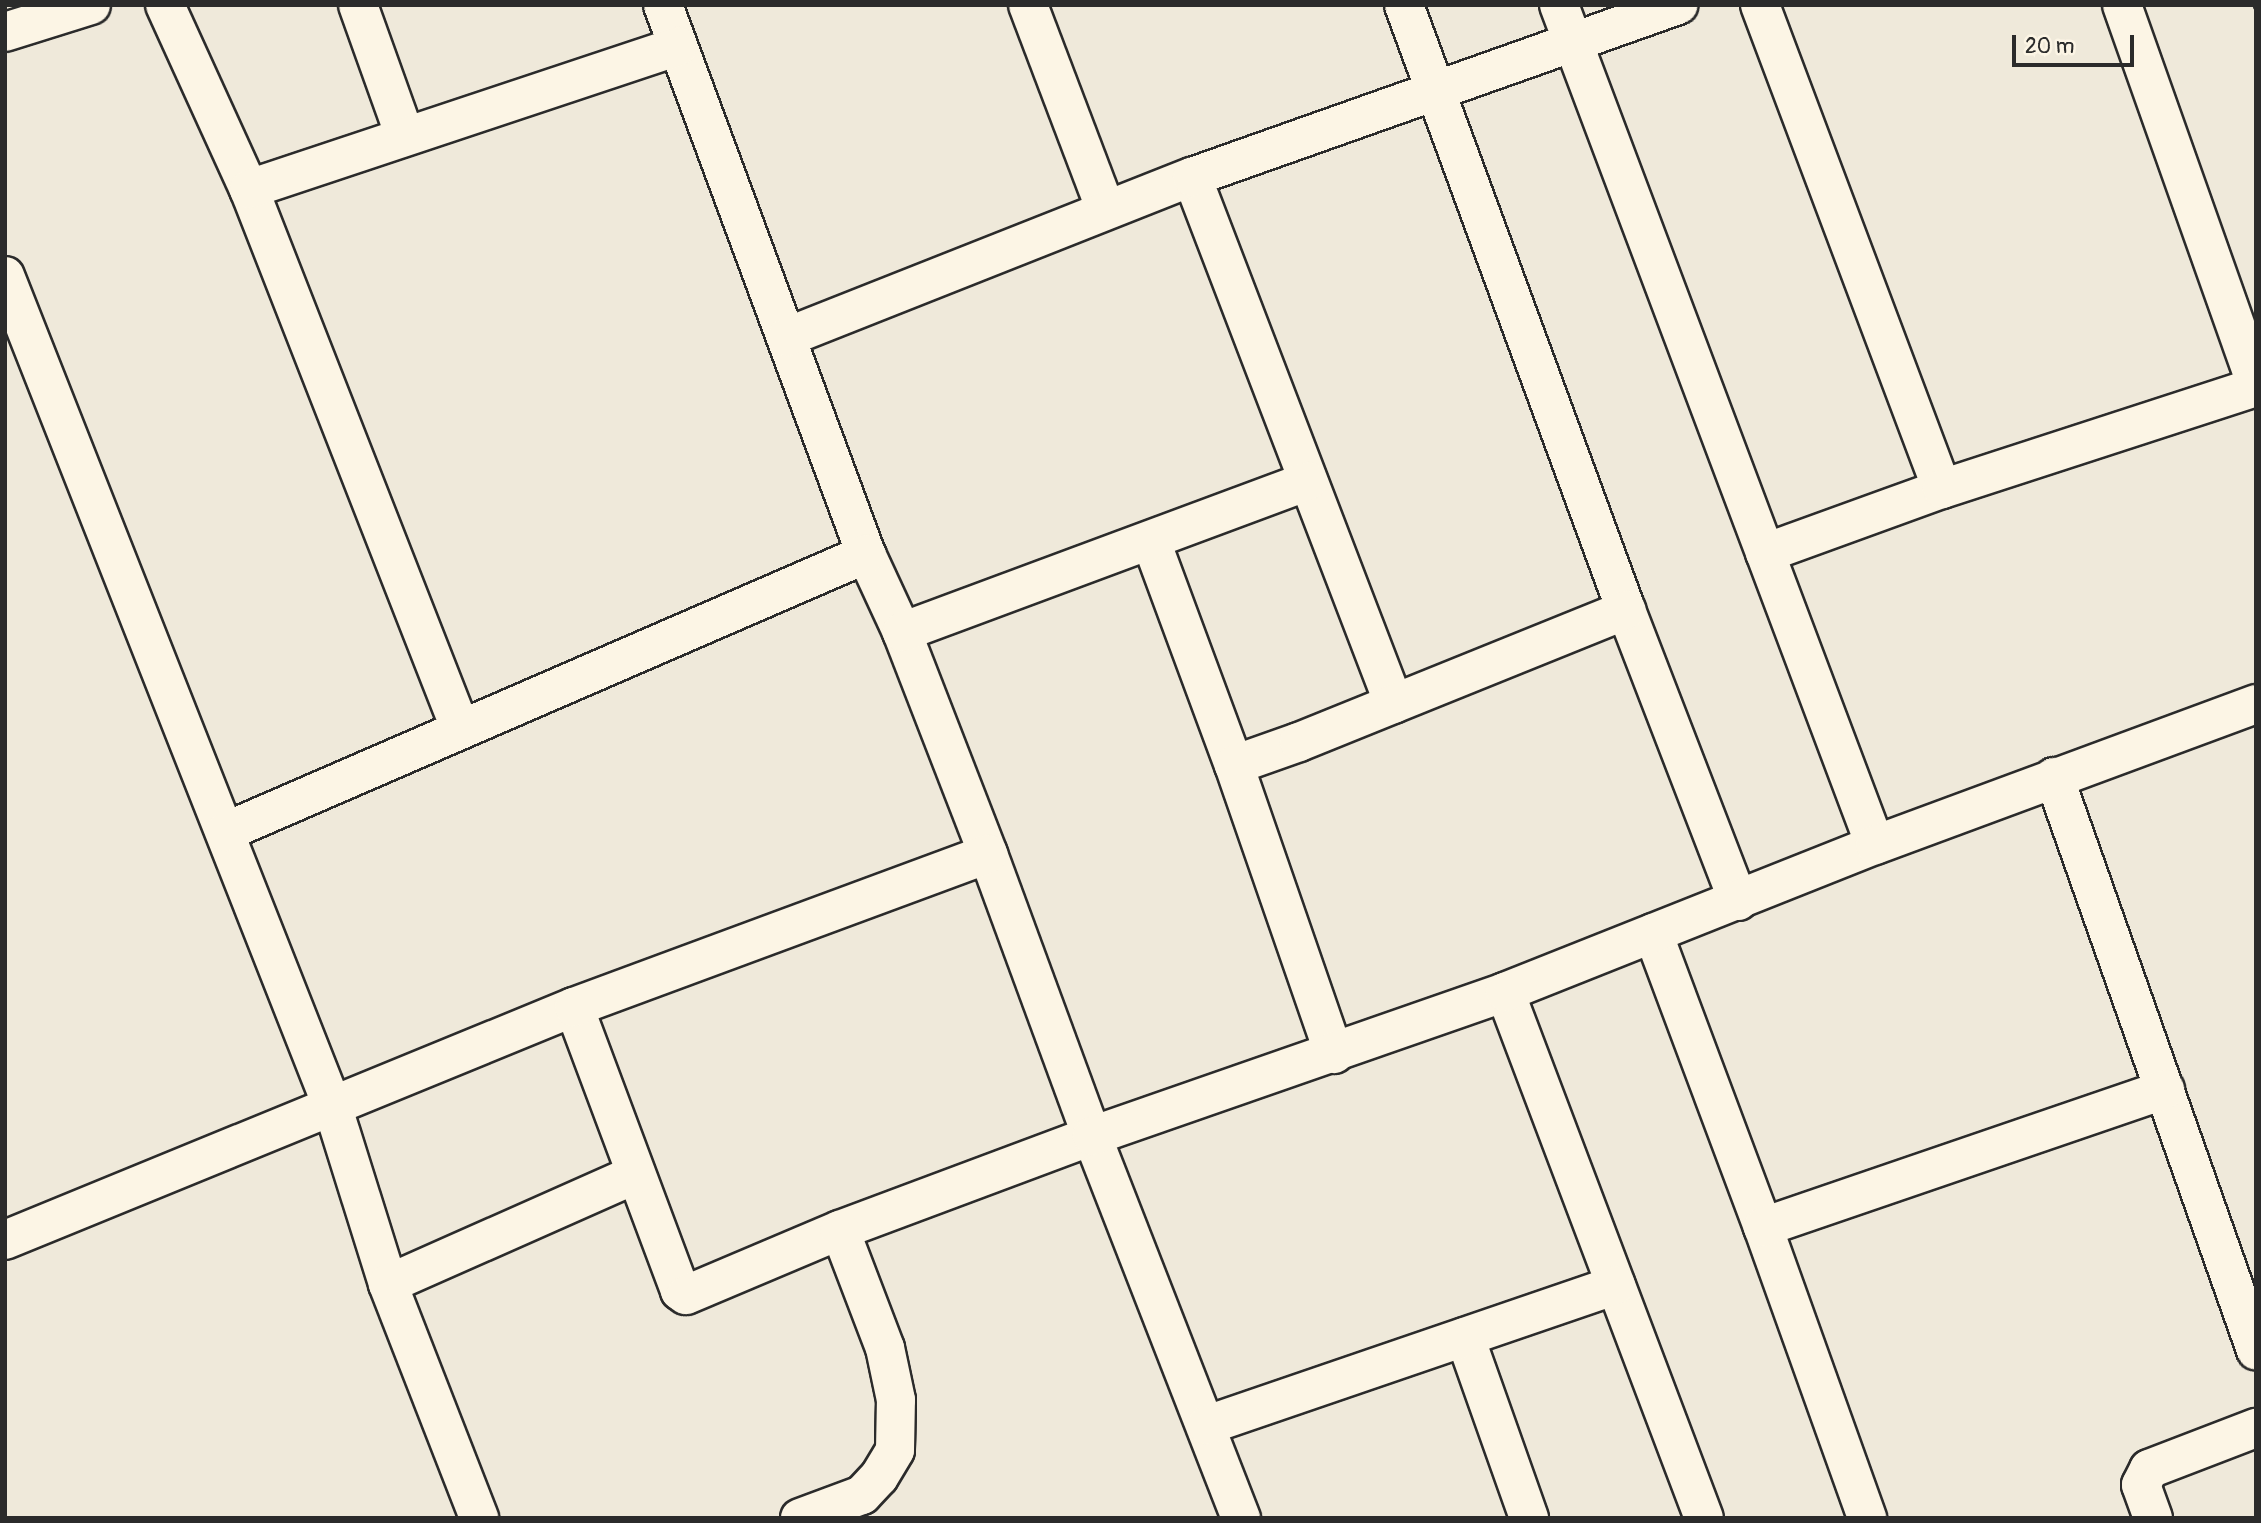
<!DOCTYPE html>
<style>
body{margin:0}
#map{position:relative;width:2261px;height:1523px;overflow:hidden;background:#efe9da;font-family:Pangolin,sans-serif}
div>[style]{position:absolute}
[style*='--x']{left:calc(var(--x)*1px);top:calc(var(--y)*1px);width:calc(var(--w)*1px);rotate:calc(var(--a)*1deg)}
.roads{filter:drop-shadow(2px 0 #2b2b2b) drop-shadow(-2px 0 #2b2b2b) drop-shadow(0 2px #2b2b2b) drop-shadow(0 -2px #2b2b2b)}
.minor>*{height:38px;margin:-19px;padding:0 19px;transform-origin:19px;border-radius:19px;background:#fcf5e5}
.rail>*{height:5px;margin-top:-2.5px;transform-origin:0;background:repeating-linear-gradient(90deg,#2b2b2b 0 10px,transparent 0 15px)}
span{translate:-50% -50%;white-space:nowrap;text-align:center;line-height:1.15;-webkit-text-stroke:6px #fcf5e5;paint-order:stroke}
.frame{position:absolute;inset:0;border:7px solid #2b2b2b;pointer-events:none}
.scale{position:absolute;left:2012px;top:35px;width:122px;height:32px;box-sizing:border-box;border:4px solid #2b2b2b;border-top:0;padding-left:9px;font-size:21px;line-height:24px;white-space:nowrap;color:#2b2b2b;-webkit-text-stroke:5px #fcf5e5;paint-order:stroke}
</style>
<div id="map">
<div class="roads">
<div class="minor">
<div style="--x:165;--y:5;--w:202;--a:65.5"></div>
<div style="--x:249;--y:189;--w:579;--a:68.62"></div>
<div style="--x:358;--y:5;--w:139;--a:70.3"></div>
<div style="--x:663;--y:5;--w:585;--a:69.71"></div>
<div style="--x:866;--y:554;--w:86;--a:65.2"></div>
<div style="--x:902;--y:632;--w:238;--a:68.8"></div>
<div style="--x:988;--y:854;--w:301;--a:69.8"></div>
<div style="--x:1092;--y:1136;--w:410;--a:68.7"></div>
<div style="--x:1028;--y:5;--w:219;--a:69.2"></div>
<div style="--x:1404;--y:5;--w:644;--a:69.85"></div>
<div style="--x:1626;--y:610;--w:312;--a:68.9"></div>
<div style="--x:1559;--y:5;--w:897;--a:69.38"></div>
<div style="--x:1760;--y:5;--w:517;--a:69.39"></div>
<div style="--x:2122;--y:5;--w:401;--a:70.5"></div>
<div style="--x:5;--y:32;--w:90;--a:-17.4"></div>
<div style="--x:1192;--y:177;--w:564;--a:69.03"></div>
<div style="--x:249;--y:189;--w:452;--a:-18.4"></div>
<div style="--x:5;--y:276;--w:894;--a:68.48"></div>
<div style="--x:333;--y:1108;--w:184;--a:72.6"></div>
<div style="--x:388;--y:1284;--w:251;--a:68.7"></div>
<div style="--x:787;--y:337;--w:435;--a:-21.6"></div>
<div style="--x:1192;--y:177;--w:516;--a:-19.49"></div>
<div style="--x:1151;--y:541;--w:239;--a:69.7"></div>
<div style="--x:1234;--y:765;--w:306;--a:70.9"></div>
<div style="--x:1765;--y:553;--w:188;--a:-19.9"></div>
<div style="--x:1942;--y:489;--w:330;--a:-18"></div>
<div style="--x:902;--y:632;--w:433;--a:-20.4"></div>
<div style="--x:1234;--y:765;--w:69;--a:-19.5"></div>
<div style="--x:1299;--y:742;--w:353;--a:-22"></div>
<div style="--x:2054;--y:777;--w:608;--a:70.58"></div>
<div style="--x:225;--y:832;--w:699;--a:-23.45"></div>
<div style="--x:1653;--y:933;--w:314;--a:69.5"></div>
<div style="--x:1763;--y:1227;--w:309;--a:70.3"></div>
<div style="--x:1505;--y:992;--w:562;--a:69.28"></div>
<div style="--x:574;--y:1007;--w:303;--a:69.5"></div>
<div style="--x:680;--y:1291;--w:7;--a:34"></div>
<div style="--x:686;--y:1295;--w:167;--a:-22.9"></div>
<div style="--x:840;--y:1230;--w:269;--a:-20.5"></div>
<div style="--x:1092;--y:1136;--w:437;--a:-19.2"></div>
<div style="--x:1505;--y:992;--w:398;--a:-21.7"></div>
<div style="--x:1875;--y:845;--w:406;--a:-20.3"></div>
<div style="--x:1763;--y:1227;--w:425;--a:-18.9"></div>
<div style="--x:5;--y:1240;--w:615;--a:-22.27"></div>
<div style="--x:574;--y:1007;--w:441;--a:-20.3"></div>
<div style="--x:388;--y:1284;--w:271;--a:-23.9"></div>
<div style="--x:1465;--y:1337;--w:192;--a:70.5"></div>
<div style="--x:1207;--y:1425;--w:432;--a:-18.9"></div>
<div style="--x:800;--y:1518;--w:66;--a:-20.4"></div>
<div style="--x:862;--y:1495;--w:25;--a:-47"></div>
<div style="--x:879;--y:1477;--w:31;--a:-59"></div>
<div style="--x:895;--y:1450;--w:50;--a:-88.9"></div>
<div style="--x:896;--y:1400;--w:53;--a:-101.9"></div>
<div style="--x:885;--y:1348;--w:126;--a:-110.9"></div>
<div style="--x:2153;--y:1518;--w:35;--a:-110"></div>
<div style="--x:2141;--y:1485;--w:18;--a:-63"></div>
<div style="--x:2149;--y:1469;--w:115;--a:-21"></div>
</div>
</div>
<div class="rail">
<div style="--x:2255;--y:5;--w:3;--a:72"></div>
</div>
<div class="frame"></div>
<div class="scale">20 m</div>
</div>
